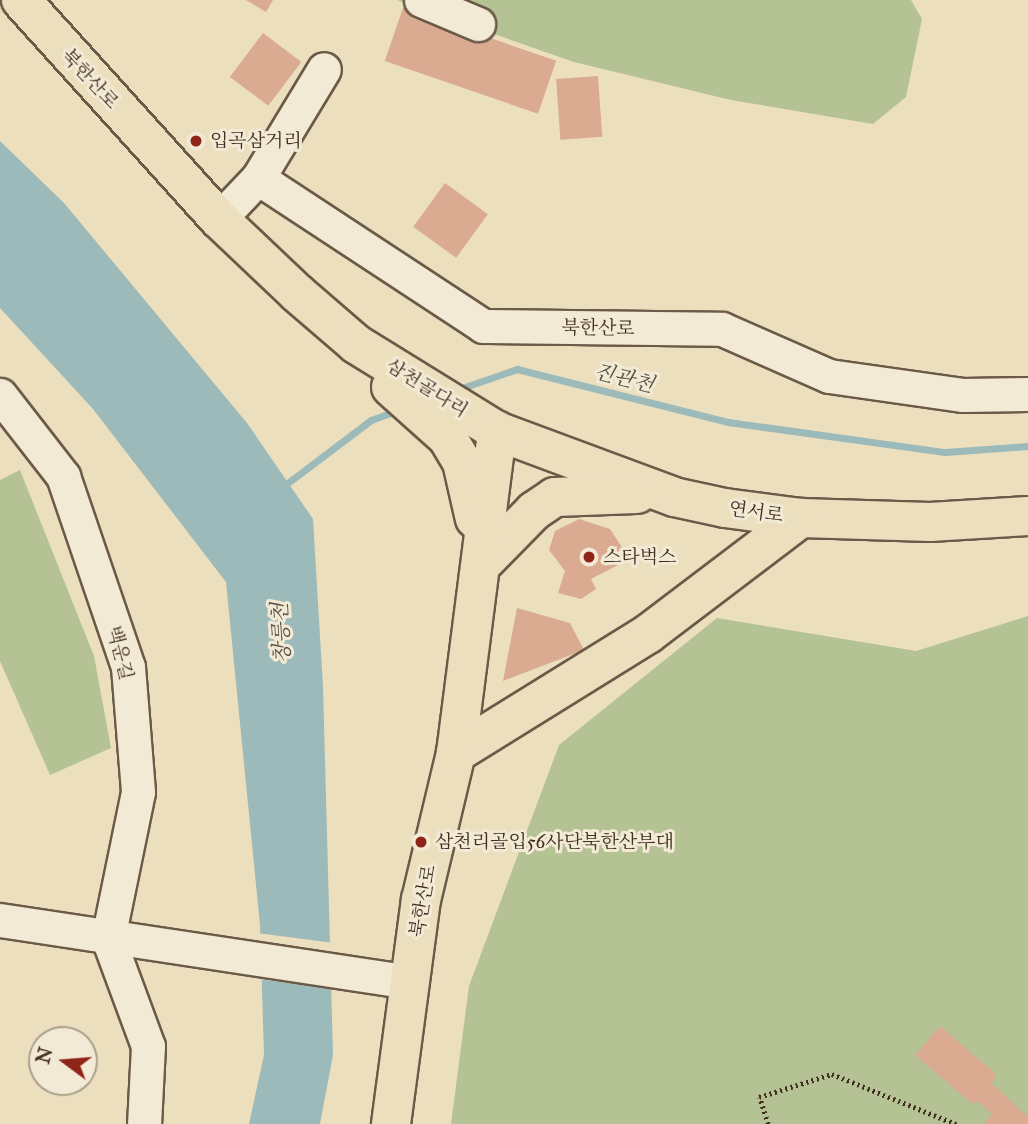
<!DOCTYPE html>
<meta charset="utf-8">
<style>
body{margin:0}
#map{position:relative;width:1028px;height:1124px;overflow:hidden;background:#ecdfbe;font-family:"IM FELL Great Primer","Noto Serif KR",serif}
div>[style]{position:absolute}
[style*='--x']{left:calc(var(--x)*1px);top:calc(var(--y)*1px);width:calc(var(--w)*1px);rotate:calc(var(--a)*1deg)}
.green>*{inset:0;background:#b4c294}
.water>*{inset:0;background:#9cbaba}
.pier>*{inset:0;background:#ecdfbe}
.stream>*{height:7px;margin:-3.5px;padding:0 3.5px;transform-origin:3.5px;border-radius:3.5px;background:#9cbaba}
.building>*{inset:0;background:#daaa91;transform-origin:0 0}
.path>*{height:4.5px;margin-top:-2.25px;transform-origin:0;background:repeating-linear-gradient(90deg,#402e20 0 2px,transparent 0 5.5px)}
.roads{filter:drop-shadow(2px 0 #6b5a48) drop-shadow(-2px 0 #6b5a48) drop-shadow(0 2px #6b5a48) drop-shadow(0 -2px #6b5a48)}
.minor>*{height:33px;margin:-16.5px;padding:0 16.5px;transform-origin:16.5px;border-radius:16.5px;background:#f3ead5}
.major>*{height:38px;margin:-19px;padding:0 19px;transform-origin:19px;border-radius:19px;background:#ecdfbe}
.dots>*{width:19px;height:19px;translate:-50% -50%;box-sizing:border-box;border:4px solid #f3ead5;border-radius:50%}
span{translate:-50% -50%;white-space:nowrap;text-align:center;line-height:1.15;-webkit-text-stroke:6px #f3ead5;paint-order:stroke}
.street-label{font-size:19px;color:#402e20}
.poi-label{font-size:19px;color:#402e20}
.left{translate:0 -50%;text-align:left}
.water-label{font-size:21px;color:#575146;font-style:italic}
.north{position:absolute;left:28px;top:1026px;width:70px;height:70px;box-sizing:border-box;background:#f3ead5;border:2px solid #ab9f8d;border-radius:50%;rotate:286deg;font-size:19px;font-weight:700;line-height:28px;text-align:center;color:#402e20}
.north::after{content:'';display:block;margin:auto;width:24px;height:32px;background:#8f2418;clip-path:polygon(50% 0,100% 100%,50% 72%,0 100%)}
</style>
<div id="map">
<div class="green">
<div style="clip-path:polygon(397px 0,911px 0,922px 19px,906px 97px,873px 124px,731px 100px,574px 62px)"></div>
<div style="clip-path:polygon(20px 470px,94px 656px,111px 748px,50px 775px,0 661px,0 480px)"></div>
<div style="clip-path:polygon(1028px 616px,1028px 1124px,451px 1124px,469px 986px,559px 745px,717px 618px,916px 651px)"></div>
</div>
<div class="water">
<div style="clip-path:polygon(0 141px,64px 203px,247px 423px,313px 519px,323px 687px,333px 1055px,320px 1124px,249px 1124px,264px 1055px,260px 925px,226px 582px,93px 409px,0 308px)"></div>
</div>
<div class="pier">
<div style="clip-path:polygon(257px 933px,334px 943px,335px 989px,258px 979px)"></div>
</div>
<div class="stream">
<div style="--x:456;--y:390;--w:65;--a:-19"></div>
<div style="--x:517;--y:369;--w:218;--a:14.1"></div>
<div style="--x:728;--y:422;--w:219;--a:7.9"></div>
<div style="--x:945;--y:452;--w:83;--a:-4.1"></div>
<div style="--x:281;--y:488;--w:113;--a:-37.1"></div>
<div style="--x:371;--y:420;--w:30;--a:-20"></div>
</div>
<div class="building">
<div style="clip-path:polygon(246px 0,273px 0,266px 12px)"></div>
<div style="left:403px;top:8px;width:162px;height:56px;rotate:19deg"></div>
<div style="left:263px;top:33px;width:48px;height:55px;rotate:37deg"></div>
<div style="left:598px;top:76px;width:61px;height:42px;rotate:86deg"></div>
<div style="left:445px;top:183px;width:53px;height:54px;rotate:36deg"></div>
<div style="clip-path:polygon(579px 519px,610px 529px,625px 552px,624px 562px,591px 579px,596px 589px,581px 599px,558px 593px,565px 571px,549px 550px,555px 531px)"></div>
<div style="clip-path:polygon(517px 608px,570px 623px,584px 650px,503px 681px)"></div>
<div style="clip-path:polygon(940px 1026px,996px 1074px,992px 1084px,1028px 1117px,1028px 1124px,983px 1124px,992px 1114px,977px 1101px,972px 1104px,915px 1055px)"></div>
</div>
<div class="path">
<div style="--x:768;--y:1124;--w:28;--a:-108"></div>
<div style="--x:759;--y:1097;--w:77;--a:-17.5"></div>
<div style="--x:832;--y:1074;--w:134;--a:22"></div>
</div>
<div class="roads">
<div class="minor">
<div style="--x:421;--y:0;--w:62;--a:22.8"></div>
<div style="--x:258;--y:178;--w:127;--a:-58.8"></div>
<div style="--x:219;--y:219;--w:57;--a:-46.4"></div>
<div style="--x:258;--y:178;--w:269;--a:33.3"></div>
<div style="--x:483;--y:326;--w:239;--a:0.7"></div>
<div style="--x:722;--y:329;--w:117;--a:23.7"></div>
<div style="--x:829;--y:376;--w:134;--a:8.1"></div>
<div style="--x:962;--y:395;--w:66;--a:-0.9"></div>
<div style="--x:0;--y:395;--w:103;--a:52.1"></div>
<div style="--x:63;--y:476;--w:202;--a:71.2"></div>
<div style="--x:128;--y:667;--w:125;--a:85.4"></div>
<div style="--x:138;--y:792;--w:149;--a:101.6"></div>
<div style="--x:108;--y:938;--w:115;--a:69.7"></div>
<div style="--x:148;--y:1046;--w:78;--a:92.9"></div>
<div style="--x:0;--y:920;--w:416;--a:8.6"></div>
</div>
<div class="major">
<div style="--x:21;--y:0;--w:295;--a:47.9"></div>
<div style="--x:219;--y:219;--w:108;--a:43.5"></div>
<div style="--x:297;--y:293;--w:78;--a:40.8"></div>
<div style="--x:356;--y:344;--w:166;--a:31.7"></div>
<div style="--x:497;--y:431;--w:189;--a:20.4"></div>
<div style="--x:674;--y:497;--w:52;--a:12.2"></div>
<div style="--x:725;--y:508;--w:77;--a:7.5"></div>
<div style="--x:801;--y:518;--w:129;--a:1.8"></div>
<div style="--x:930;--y:522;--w:98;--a:-3.5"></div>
<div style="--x:391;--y:387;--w:75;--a:41.8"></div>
<div style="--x:447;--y:437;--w:29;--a:59"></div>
<div style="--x:462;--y:462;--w:58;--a:77.2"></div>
<div style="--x:481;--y:565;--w:76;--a:-45.5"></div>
<div style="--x:534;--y:511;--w:25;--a:-34"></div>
<div style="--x:555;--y:497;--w:82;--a:-2.1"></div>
<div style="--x:456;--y:753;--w:226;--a:-31.8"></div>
<div style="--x:648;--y:634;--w:192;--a:-37.2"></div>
<div style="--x:391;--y:1124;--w:226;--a:-82.4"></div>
<div style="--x:421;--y:900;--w:151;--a:-76.6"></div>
<div style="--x:456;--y:753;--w:325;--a:-82.7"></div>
</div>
</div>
<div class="dots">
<div style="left:196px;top:141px;background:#8f2418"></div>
<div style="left:589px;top:557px;background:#8f2418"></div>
<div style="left:421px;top:842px;background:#8f2418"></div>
</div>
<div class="street-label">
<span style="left:90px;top:79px;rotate:47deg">북한산로</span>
<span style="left:598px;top:328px;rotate:1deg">북한산로</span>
<span style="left:427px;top:388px;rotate:32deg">삼천골다리</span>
<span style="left:756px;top:512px;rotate:8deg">연서로</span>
<span style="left:120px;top:653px;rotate:76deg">백운길</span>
<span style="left:423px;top:901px;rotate:-80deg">북한산로</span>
</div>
<div class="poi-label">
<span class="left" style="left:210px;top:141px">입곡삼거리</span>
<span class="left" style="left:603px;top:557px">스타벅스</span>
<span class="left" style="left:435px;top:842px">삼천리골입56사단북한산부대</span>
</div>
<div class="water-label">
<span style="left:624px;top:378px;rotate:14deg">진관천</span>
<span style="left:281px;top:633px;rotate:-93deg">창릉천</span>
</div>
<div class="north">N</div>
</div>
